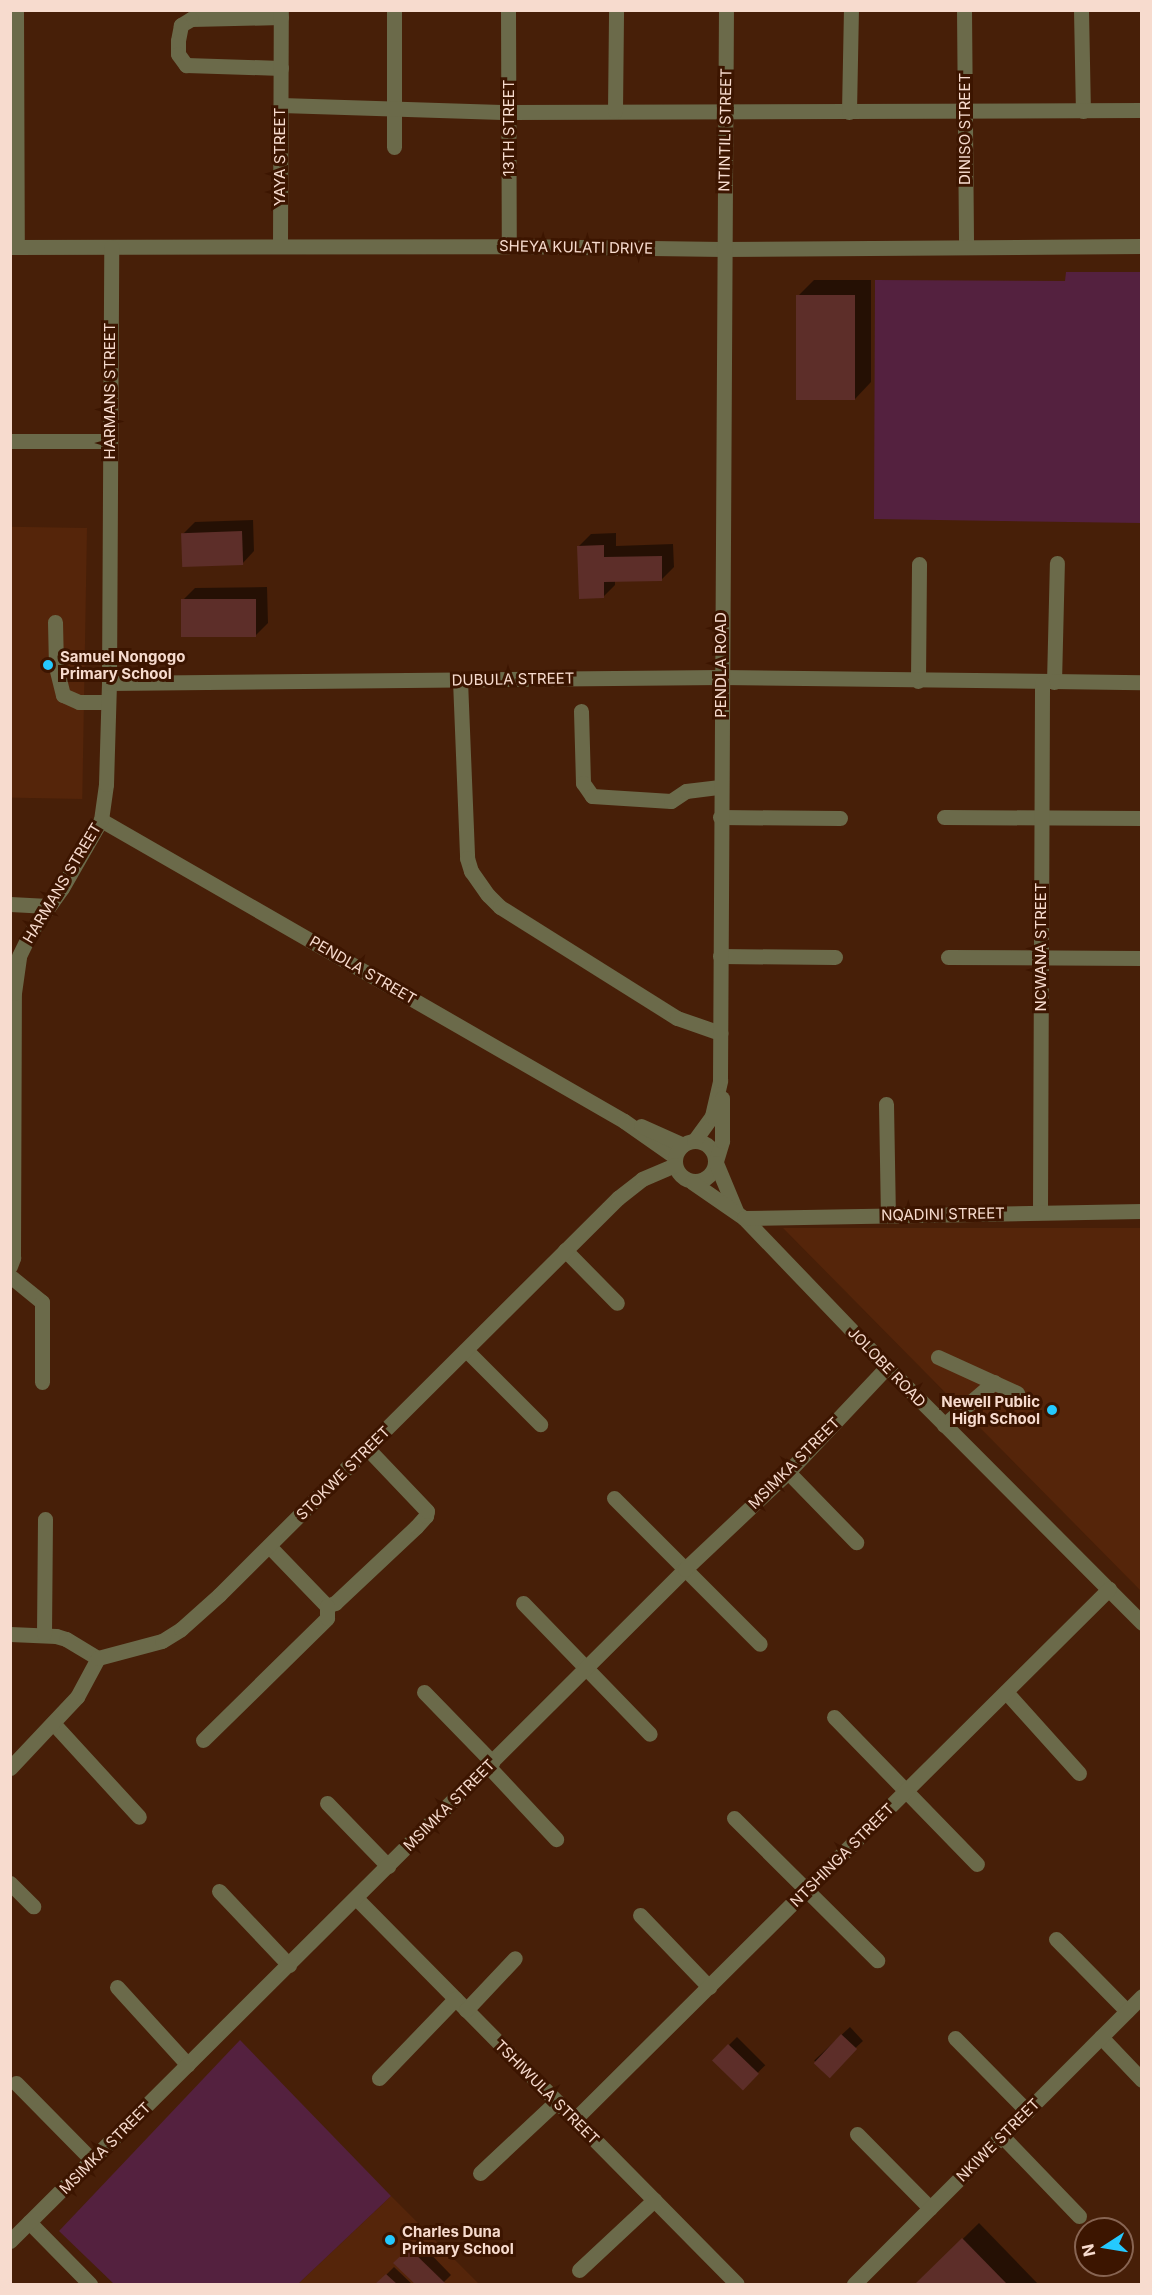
<!DOCTYPE html>
<style>
body{margin:0}
#map{position:relative;width:1152px;height:2295px;overflow:hidden;background:#471f08;font-family:Inter,sans-serif}
div>[style]{position:absolute}
[style*='--x']{left:calc(var(--x)*1px);top:calc(var(--y)*1px);width:calc(var(--w)*1px);rotate:calc(var(--a)*1deg)}
.built>*{inset:0;background:#55250a;transform-origin:0 0}
.green>*{inset:0;background:#54213f}
.shadow>*{inset:0;background:#0007;transform-origin:0 0}
.building>*{inset:0;background:#5d2e29;transform-origin:0 0}
.minor>*{height:15px;margin:-7.5px;padding:0 7.5px;transform-origin:7.5px;border-radius:7.5px;background:#6b6a4a}
.minor>.ring{margin:-7.5px;padding:0;box-sizing:content-box;background:none;border:15px solid #6b6a4a;border-radius:50%}
.dots>*{width:16px;height:16px;translate:-50% -50%;box-sizing:border-box;border:3px solid #3c1500;border-radius:50%}
span{translate:-50% -50%;white-space:nowrap;text-align:center;line-height:1.15;-webkit-text-stroke:6px #3c1500;paint-order:stroke}
.street-label{font-size:15px;color:#f7dbce}
.poi-label{font-size:15px;color:#f7dbce;font-weight:700}
.left{translate:0 -50%;text-align:left}
.right{translate:-100% -50%;text-align:right}
.frame{position:absolute;inset:0;border:12px solid #f7dbce;pointer-events:none}
.north{position:absolute;left:1074px;top:2217px;width:60px;height:60px;box-sizing:border-box;background:#3c1500;border:2px solid #876452;border-radius:50%;rotate:258deg;font-size:16px;font-weight:700;line-height:24px;text-align:center;color:#f7dbce}
.north::after{content:'';display:block;margin:auto;width:21px;height:27px;background:#25c9fe;clip-path:polygon(50% 0,100% 100%,50% 72%,0 100%)}
</style>
<div id="map">
<div class="built">
<div style="left:87px;top:528px;width:271px;height:77px;rotate:91deg"></div>
<div style="clip-path:polygon(783px 1228px,1141px 1228px,1141px 1591px)"></div>
<div style="clip-path:polygon(391px 2196px,479px 2284px,298px 2284px)"></div>
</div>
<div class="green">
<div style="clip-path:polygon(1066px 272px,1141px 272px,1141px 523px,874px 519px,875px 280px,1065px 281px)"></div>
<div style="clip-path:polygon(240px 2040px,391px 2196px,298px 2284px,114px 2284px,59px 2231px)"></div>
</div>
<div class="shadow">
<div style="clip-path:polygon(814px 280px,871px 280px,871px 382px,855px 399px,798px 296px)"></div>
<div style="clip-path:polygon(253px 520px,254px 551px,242px 564px,183px 534px,195px 522px)"></div>
<div style="clip-path:polygon(616px 533px,616px 546px,673px 544px,674px 567px,662px 579px,615px 580px,615px 585px,603px 597px,579px 546px,591px 534px)"></div>
<div style="clip-path:polygon(267px 587px,268px 623px,256px 635px,183px 600px,195px 588px)"></div>
<div style="left:850px;top:2027px;width:19px;height:49px;rotate:47deg"></div>
<div style="left:737px;top:2037px;width:40px;height:33px;rotate:45deg"></div>
<div style="clip-path:polygon(979px 2223px,1038px 2284px,917px 2284px)"></div>
<div style="clip-path:polygon(418px 2241px,451px 2275px,442px 2284px,417px 2284px,396px 2263px)"></div>
<div style="clip-path:polygon(394px 2267px,412px 2284px,377px 2284px)"></div>
</div>
<div class="building">
<div style="left:855px;top:295px;width:105px;height:59px;rotate:90deg"></div>
<div style="left:242px;top:531px;width:34px;height:61px;rotate:88deg"></div>
<div style="clip-path:polygon(604px 545px,604px 557px,662px 556px,662px 581px,604px 582px,604px 598px,579px 599px,577px 546px)"></div>
<div style="left:181px;top:599px;width:75px;height:38px"></div>
<div style="left:841px;top:2034px;width:22px;height:40px;rotate:43deg"></div>
<div style="left:728px;top:2044px;width:43px;height:23px;rotate:44deg"></div>
<div style="clip-path:polygon(962px 2238px,1007px 2284px,915px 2284px)"></div>
<div style="clip-path:polygon(409px 2248px,445px 2283px,444px 2284px,415px 2284px,393px 2263px)"></div>
<div style="clip-path:polygon(386px 2274px,397px 2284px,375px 2284px)"></div>
</div>
<div class="minor">
<div style="--x:16;--y:10;--w:237;--a:89.8"></div>
<div style="--x:394;--y:10;--w:137;--a:90"></div>
<div style="--x:508;--y:10;--w:236;--a:89.8"></div>
<div style="--x:964;--y:10;--w:237;--a:89.5"></div>
<div style="--x:1081;--y:10;--w:101;--a:88.9"></div>
<div style="--x:281;--y:17;--w:90;--a:178.7"></div>
<div style="--x:191;--y:19;--w:12;--a:149"></div>
<div style="--x:181;--y:25;--w:16;--a:101"></div>
<div style="--x:178;--y:41;--w:13;--a:90"></div>
<div style="--x:178;--y:54;--w:14;--a:54"></div>
<div style="--x:186;--y:65;--w:95;--a:1.8"></div>
<div style="--x:281;--y:105;--w:229;--a:1.8"></div>
<div style="--x:510;--y:112;--w:632;--a:-0.18"></div>
<div style="--x:615;--y:111;--w:101;--a:-89.4"></div>
<div style="--x:849;--y:112;--w:102;--a:-88.9"></div>
<div style="--x:280;--y:246;--w:236;--a:-89.8"></div>
<div style="--x:10;--y:247;--w:499;--a:-0.1"></div>
<div style="--x:509;--y:246;--w:214;--a:0.8"></div>
<div style="--x:723;--y:249;--w:419;--a:-0.4"></div>
<div style="--x:10;--y:441;--w:100;--a:0"></div>
<div style="--x:55;--y:622;--w:45;--a:88.7"></div>
<div style="--x:56;--y:667;--w:29;--a:76"></div>
<div style="--x:63;--y:695;--w:17;--a:24"></div>
<div style="--x:79;--y:702;--w:29;--a:0"></div>
<div style="--x:460;--y:680;--w:178;--a:87.7"></div>
<div style="--x:467;--y:858;--w:14;--a:73"></div>
<div style="--x:471;--y:871;--w:29;--a:55"></div>
<div style="--x:488;--y:895;--w:17;--a:45"></div>
<div style="--x:500;--y:907;--w:209;--a:32.1"></div>
<div style="--x:677;--y:1018;--w:46;--a:19.2"></div>
<div style="--x:918;--y:681;--w:117;--a:-89.5"></div>
<div style="--x:1054;--y:682;--w:119;--a:-88.6"></div>
<div style="--x:109;--y:683;--w:612;--a:-0.56"></div>
<div style="--x:721;--y:677;--w:421;--a:0.7"></div>
<div style="--x:581;--y:711;--w:72;--a:88.4"></div>
<div style="--x:583;--y:783;--w:16;--a:55"></div>
<div style="--x:592;--y:796;--w:79;--a:3.6"></div>
<div style="--x:671;--y:801;--w:18;--a:-34"></div>
<div style="--x:686;--y:791;--w:34;--a:-7"></div>
<div style="--x:720;--y:817;--w:120;--a:0.5"></div>
<div style="--x:944;--y:817;--w:198;--a:0.3"></div>
<div style="--x:101;--y:820;--w:603;--a:29.92"></div>
<div style="--x:624;--y:1121;--w:62;--a:35.2"></div>
<div style="--x:10;--y:904;--w:38;--a:3"></div>
<div style="--x:720;--y:956;--w:115;--a:0.5"></div>
<div style="--x:948;--y:957;--w:194;--a:0.3"></div>
<div style="--x:886;--y:1104;--w:111;--a:89"></div>
<div style="--x:641;--y:1126;--w:46;--a:24.3"></div>
<div class="ring" style="left:675px;top:1141px;width:25px;height:25px"></div>
<div style="--x:694;--y:1141;--w:31;--a:-54"></div>
<div style="--x:712;--y:1116;--w:37;--a:-77"></div>
<div style="--x:720;--y:1080;--w:1070;--a:-89.68"></div>
<div style="--x:716;--y:1161;--w:21;--a:-73"></div>
<div style="--x:722;--y:1141;--w:43;--a:-90"></div>
<div style="--x:716;--y:1163;--w:52;--a:67.4"></div>
<div style="--x:692;--y:1182;--w:63;--a:34.7"></div>
<div style="--x:744;--y:1218;--w:207;--a:46.2"></div>
<div style="--x:887;--y:1367;--w:361;--a:45.1"></div>
<div style="--x:1040;--y:1212;--w:530;--a:-89.78"></div>
<div style="--x:744;--y:1218;--w:398;--a:-1"></div>
<div style="--x:565;--y:1250;--w:74;--a:45.5"></div>
<div style="--x:10;--y:1266;--w:9;--a:-69"></div>
<div style="--x:13;--y:1258;--w:265;--a:-89.8"></div>
<div style="--x:14;--y:993;--w:37;--a:-82"></div>
<div style="--x:19;--y:956;--w:25;--a:-64"></div>
<div style="--x:30;--y:933;--w:55;--a:-54.6"></div>
<div style="--x:62;--y:888;--w:78;--a:-60.2"></div>
<div style="--x:101;--y:820;--w:36;--a:-82"></div>
<div style="--x:106;--y:784;--w:101;--a:-88.3"></div>
<div style="--x:109;--y:683;--w:436;--a:-89.7"></div>
<div style="--x:10;--y:1276;--w:41;--a:39.1"></div>
<div style="--x:42;--y:1302;--w:80;--a:90"></div>
<div style="--x:466;--y:1350;--w:105;--a:45"></div>
<div style="--x:938;--y:1357;--w:87;--a:24.5"></div>
<div style="--x:944;--y:1425;--w:66;--a:-40.7"></div>
<div style="--x:788;--y:1472;--w:98;--a:45.8"></div>
<div style="--x:614;--y:1498;--w:206;--a:45"></div>
<div style="--x:269;--y:1546;--w:83;--a:46"></div>
<div style="--x:327;--y:1606;--w:9;--a:-21"></div>
<div style="--x:335;--y:1603;--w:111;--a:-43.2"></div>
<div style="--x:416;--y:1527;--w:15;--a:-48"></div>
<div style="--x:426;--y:1516;--w:5;--a:-79"></div>
<div style="--x:427;--y:1511;--w:87;--a:-133.6"></div>
<div style="--x:523;--y:1603;--w:182;--a:45.9"></div>
<div style="--x:10;--y:1634;--w:46;--a:2.5"></div>
<div style="--x:56;--y:1636;--w:10;--a:17"></div>
<div style="--x:66;--y:1639;--w:37;--a:31"></div>
<div style="--x:44;--y:1634;--w:115;--a:-89.5"></div>
<div style="--x:424;--y:1692;--w:98;--a:45.8"></div>
<div style="--x:1006;--y:1692;--w:109;--a:48"></div>
<div style="--x:834;--y:1717;--w:205;--a:45.8"></div>
<div style="--x:53;--y:1723;--w:127;--a:47.5"></div>
<div style="--x:203;--y:1740;--w:174;--a:-44.5"></div>
<div style="--x:327;--y:1618;--w:12;--a:-90"></div>
<div style="--x:488;--y:1766;--w:100;--a:47"></div>
<div style="--x:10;--y:1768;--w:98;--a:-46.7"></div>
<div style="--x:77;--y:1697;--w:44;--a:-61.7"></div>
<div style="--x:98;--y:1658;--w:66;--a:-14.9"></div>
<div style="--x:162;--y:1641;--w:22;--a:-32"></div>
<div style="--x:181;--y:1629;--w:51;--a:-41.8"></div>
<div style="--x:219;--y:1595;--w:563;--a:-44.86"></div>
<div style="--x:618;--y:1198;--w:31;--a:-38"></div>
<div style="--x:642;--y:1179;--w:36;--a:-23"></div>
<div style="--x:327;--y:1803;--w:88;--a:45.9"></div>
<div style="--x:734;--y:1818;--w:202;--a:44.8"></div>
<div style="--x:10;--y:1883;--w:33;--a:45"></div>
<div style="--x:219;--y:1891;--w:102;--a:46.6"></div>
<div style="--x:356;--y:1898;--w:542;--a:45.37"></div>
<div style="--x:640;--y:1915;--w:100;--a:46.2"></div>
<div style="--x:1056;--y:1939;--w:101;--a:45.4"></div>
<div style="--x:117;--y:1987;--w:105;--a:47.7"></div>
<div style="--x:466;--y:2010;--w:71;--a:-46.7"></div>
<div style="--x:1101;--y:2037;--w:59;--a:46.4"></div>
<div style="--x:955;--y:2038;--w:103;--a:45.4"></div>
<div style="--x:379;--y:2078;--w:110;--a:-46.1"></div>
<div style="--x:16;--y:2083;--w:108;--a:45.4"></div>
<div style="--x:574;--y:2120;--w:754;--a:-44.79"></div>
<div style="--x:857;--y:2134;--w:104;--a:45.4"></div>
<div style="--x:1002;--y:2136;--w:111;--a:46.1"></div>
<div style="--x:480;--y:2173;--w:104;--a:-43.1"></div>
<div style="--x:29;--y:2222;--w:87;--a:45.5"></div>
<div style="--x:10;--y:2241;--w:952;--a:-44.87"></div>
<div style="--x:685;--y:1569;--w:141;--a:-43.3"></div>
<div style="--x:788;--y:1472;--w:144;--a:-46.7"></div>
<div style="--x:579;--y:2270;--w:103;--a:-43"></div>
<div style="--x:854;--y:2284;--w:407;--a:-45"></div>
</div>
<div class="dots">
<div style="left:48px;top:665px;background:#25c9fe"></div>
<div style="left:1052px;top:1410px;background:#25c9fe"></div>
<div style="left:390px;top:2240px;background:#25c9fe"></div>
</div>
<div class="street-label">
<span style="left:509px;top:128px;rotate:-90deg">13TH STREET</span>
<span style="left:965px;top:129px;rotate:-90deg">DINISO STREET</span>
<span style="left:725px;top:130px;rotate:-89deg">NTINTILI STREET</span>
<span style="left:280px;top:157px;rotate:-90deg">YAYA STREET</span>
<span style="left:576px;top:247px;rotate:1deg">SHEYA KULATI DRIVE</span>
<span style="left:110px;top:391px;rotate:-90deg">HARMANS STREET</span>
<span style="left:721px;top:665px;rotate:-90deg">PENDLA ROAD</span>
<span style="left:513px;top:679px;rotate:-1deg">DUBULA STREET</span>
<span style="left:62px;top:883px;rotate:-59deg">HARMANS STREET</span>
<span style="left:1041px;top:947px;rotate:-90deg">NCWANA STREET</span>
<span style="left:363px;top:970px;rotate:30deg">PENDLA STREET</span>
<span style="left:943px;top:1214px;rotate:-1deg">NQADINI STREET</span>
<span style="left:887px;top:1367px;rotate:46deg">JOLOBE ROAD</span>
<span style="left:794px;top:1463px;rotate:-45deg">MSIMKA STREET</span>
<span style="left:343px;top:1473px;rotate:-45deg">STOKWE STREET</span>
<span style="left:449px;top:1805px;rotate:-45deg">MSIMKA STREET</span>
<span style="left:842px;top:1855px;rotate:-45deg">NTSHINGA STREET</span>
<span style="left:547px;top:2092px;rotate:45deg">TSHIWULA STREET</span>
<span style="left:998px;top:2140px;rotate:-45deg">NKIWE STREET</span>
<span style="left:105px;top:2148px;rotate:-45deg">MSIMKA STREET</span>
</div>
<div class="poi-label">
<span class="left" style="left:60px;top:665px">Samuel Nongogo<br>Primary School</span>
<span class="right" style="left:1040px;top:1410px">Newell Public<br>High School</span>
<span class="left" style="left:402px;top:2240px">Charles Duna<br>Primary School</span>
</div>
<div class="frame"></div>
<div class="north">N</div>
</div>
